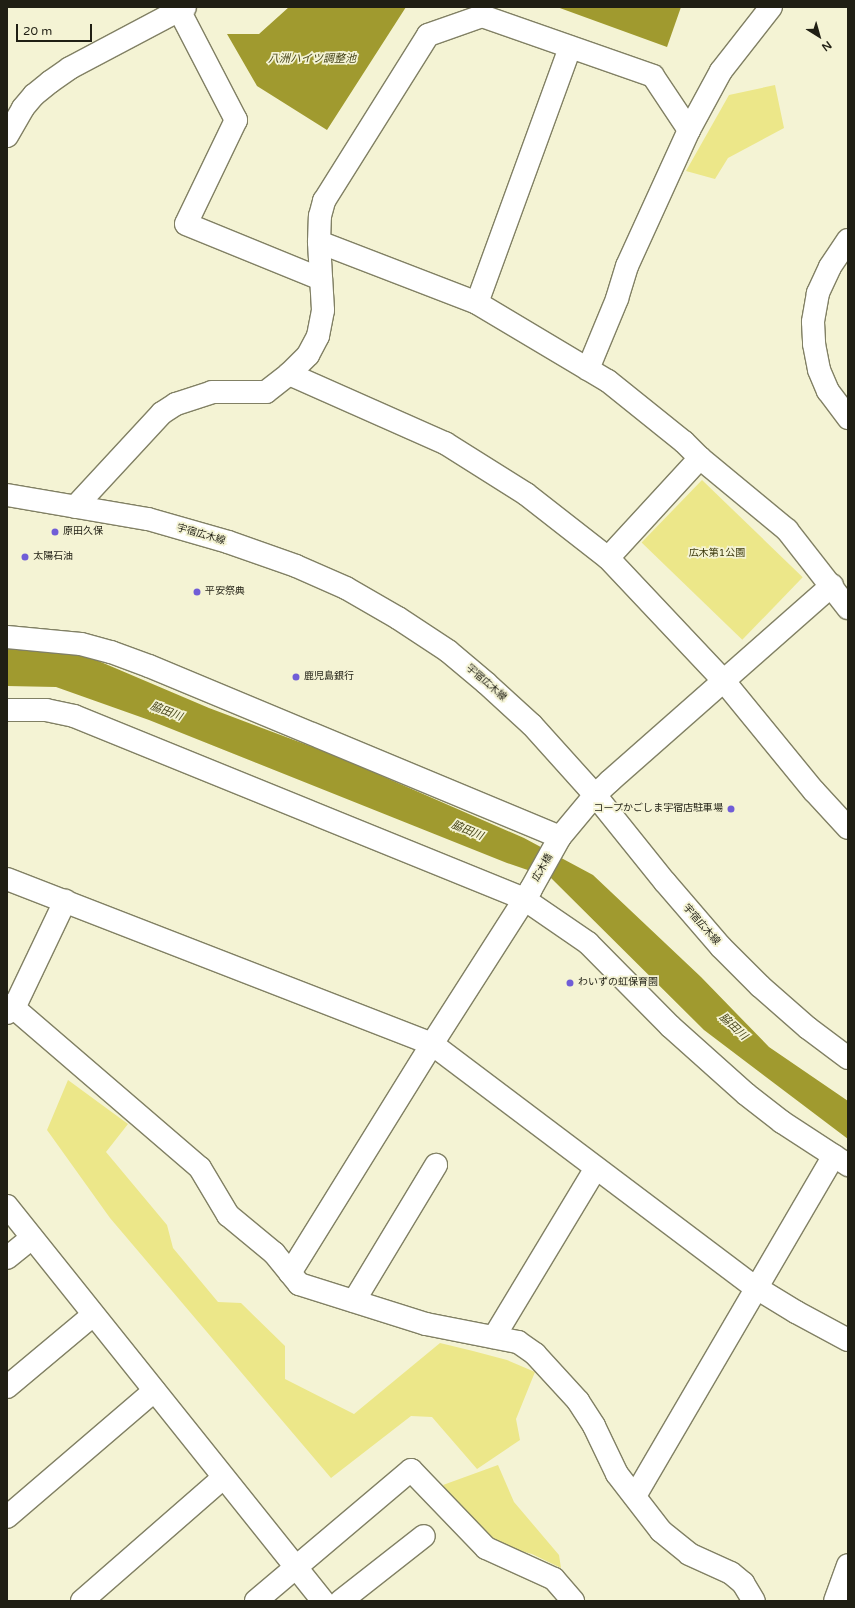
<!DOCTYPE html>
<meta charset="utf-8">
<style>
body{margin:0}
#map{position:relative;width:855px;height:1608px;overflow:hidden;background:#f4f3d4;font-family:"Varela Round","Noto Sans JP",sans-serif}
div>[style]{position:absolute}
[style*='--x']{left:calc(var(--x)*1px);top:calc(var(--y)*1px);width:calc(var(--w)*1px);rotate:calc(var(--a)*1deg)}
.green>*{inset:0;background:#ece789;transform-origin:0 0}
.water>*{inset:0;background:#a09a2f}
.roads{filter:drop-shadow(1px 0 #818064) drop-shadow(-1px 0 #818064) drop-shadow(0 1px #818064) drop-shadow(0 -1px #818064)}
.minor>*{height:22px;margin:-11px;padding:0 11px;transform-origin:11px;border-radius:11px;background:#fff}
.dots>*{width:11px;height:11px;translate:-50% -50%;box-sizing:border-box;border:2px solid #f4f3d4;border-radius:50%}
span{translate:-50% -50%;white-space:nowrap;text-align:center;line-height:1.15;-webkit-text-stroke:3.5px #f4f3d4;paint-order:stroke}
.poi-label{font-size:10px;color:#201f14}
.left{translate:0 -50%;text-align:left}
.right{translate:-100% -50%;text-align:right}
.street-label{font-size:10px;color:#201f14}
.park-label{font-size:10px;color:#3b380c}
.water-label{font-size:11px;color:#47451a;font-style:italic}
.frame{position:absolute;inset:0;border:8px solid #201f14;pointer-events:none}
.north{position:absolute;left:799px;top:16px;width:40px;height:40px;-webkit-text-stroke:3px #f4f3d4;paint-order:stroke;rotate:143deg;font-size:11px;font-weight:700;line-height:16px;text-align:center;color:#201f14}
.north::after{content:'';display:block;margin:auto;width:14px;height:18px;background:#201f14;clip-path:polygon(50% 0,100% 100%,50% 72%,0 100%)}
.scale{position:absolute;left:16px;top:24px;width:76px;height:18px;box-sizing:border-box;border:2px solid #201f14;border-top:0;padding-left:5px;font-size:12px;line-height:14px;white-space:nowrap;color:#201f14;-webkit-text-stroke:3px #f4f3d4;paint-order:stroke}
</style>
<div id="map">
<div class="green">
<div style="clip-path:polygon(775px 85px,784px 128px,728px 158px,715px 179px,686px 171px,729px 95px)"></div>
<div style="left:702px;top:480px;width:140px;height:87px;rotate:44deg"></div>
<div style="clip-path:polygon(68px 1080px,128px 1124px,106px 1152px,167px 1225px,173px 1248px,218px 1302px,241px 1303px,285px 1346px,285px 1379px,354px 1414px,440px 1343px,473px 1351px,507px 1360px,535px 1372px,516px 1419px,520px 1440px,477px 1469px,432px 1417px,411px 1416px,331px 1478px,110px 1218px,47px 1130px)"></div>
<div style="clip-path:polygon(498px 1465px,514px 1502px,559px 1555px,561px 1568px,532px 1554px,492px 1543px,463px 1513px,443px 1485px)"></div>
</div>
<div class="water">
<div style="clip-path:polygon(289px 7px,406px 7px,327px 130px,257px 86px,227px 34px,259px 34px)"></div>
<div style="clip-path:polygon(557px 7px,681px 7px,667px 47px)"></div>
<div style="clip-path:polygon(7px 646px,75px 651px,209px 708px,334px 755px,524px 838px,593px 875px,701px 977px,769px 1047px,848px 1101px,848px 1139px,704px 1030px,551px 878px,507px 863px,149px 720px,56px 687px,7px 686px)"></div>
</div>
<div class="roads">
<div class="minor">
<div style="--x:179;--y:10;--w:124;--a:62.6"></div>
<div style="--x:236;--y:120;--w:115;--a:115.7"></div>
<div style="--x:186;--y:224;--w:146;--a:22.2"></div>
<div style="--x:689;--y:130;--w:67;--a:-61.5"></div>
<div style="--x:721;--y:71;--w:81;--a:-52"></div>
<div style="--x:7;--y:136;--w:32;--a:-60"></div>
<div style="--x:23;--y:108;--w:17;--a:-50"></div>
<div style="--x:34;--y:95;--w:21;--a:-39"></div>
<div style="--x:50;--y:82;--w:24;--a:-35"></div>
<div style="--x:70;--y:68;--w:130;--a:-27.9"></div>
<div style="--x:848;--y:240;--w:32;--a:124"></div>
<div style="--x:830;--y:267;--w:29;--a:115"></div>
<div style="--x:818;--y:293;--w:29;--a:100"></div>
<div style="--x:813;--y:322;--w:22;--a:87"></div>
<div style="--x:814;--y:344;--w:26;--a:79"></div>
<div style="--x:819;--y:370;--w:23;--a:67"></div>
<div style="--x:828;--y:391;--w:34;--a:53"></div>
<div style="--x:319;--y:242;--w:169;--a:21.1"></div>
<div style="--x:477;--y:303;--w:152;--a:30.8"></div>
<div style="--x:608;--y:381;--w:97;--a:38.8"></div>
<div style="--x:684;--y:442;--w:23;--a:45"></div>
<div style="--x:700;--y:458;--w:113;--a:39.6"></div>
<div style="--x:787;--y:530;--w:99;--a:52"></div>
<div style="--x:477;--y:303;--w:272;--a:-70"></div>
<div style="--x:289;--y:374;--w:171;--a:23.9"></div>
<div style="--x:445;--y:443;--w:96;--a:32.2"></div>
<div style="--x:526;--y:494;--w:104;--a:38"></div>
<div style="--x:608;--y:558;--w:168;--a:46.7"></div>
<div style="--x:723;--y:680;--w:144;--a:50.7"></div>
<div style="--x:814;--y:791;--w:50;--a:47.4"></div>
<div style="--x:7;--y:495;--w:143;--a:9.7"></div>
<div style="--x:148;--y:519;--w:83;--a:16"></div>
<div style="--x:228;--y:542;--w:72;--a:19.4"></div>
<div style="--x:296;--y:566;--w:55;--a:23.7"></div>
<div style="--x:346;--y:588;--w:60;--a:30"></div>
<div style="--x:398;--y:618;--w:60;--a:33.4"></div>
<div style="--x:448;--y:651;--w:50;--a:40.1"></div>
<div style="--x:486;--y:683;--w:62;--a:42.4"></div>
<div style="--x:532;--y:725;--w:94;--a:48"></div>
<div style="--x:595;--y:795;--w:112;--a:51.2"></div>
<div style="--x:665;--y:882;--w:86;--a:49.3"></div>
<div style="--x:721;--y:947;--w:55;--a:45"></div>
<div style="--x:760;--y:986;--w:64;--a:41.2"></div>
<div style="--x:808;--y:1028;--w:50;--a:36.9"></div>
<div style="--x:75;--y:507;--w:128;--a:-47.2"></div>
<div style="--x:162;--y:413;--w:17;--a:-33"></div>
<div style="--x:176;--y:404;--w:38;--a:-18"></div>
<div style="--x:212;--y:392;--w:54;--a:0"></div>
<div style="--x:266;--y:392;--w:29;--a:-38"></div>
<div style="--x:289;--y:374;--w:27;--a:-45"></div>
<div style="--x:308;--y:355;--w:21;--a:-62"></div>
<div style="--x:318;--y:336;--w:26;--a:-79"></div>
<div style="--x:323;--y:310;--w:68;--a:-93.4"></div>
<div style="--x:319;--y:242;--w:26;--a:-88"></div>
<div style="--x:320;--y:216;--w:16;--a:-75"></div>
<div style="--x:324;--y:201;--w:196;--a:-57.9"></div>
<div style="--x:428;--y:35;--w:57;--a:-19.4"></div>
<div style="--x:482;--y:16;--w:181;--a:19.3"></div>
<div style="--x:653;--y:76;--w:65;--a:56.3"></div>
<div style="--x:689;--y:130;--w:149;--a:114.5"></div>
<div style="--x:627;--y:266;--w:34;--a:107"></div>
<div style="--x:617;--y:299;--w:76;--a:112.5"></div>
<div style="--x:608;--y:558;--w:136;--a:-47.4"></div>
<div style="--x:7;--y:637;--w:74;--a:5.4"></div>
<div style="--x:81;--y:644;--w:31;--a:15"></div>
<div style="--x:111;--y:652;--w:40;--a:20.2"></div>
<div style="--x:149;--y:666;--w:445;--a:22.6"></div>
<div style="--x:7;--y:710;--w:39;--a:0"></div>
<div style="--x:46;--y:710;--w:29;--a:12"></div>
<div style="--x:74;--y:716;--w:486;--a:22.1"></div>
<div style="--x:524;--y:899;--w:78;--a:34.5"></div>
<div style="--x:588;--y:943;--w:117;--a:45.3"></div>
<div style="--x:670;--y:1026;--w:102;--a:41.8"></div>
<div style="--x:746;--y:1094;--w:46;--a:37.9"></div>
<div style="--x:782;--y:1122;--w:79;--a:33.1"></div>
<div style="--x:7;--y:879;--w:456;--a:21.2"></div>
<div style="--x:432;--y:1044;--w:404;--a:37"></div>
<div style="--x:755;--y:1287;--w:48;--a:31.4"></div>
<div style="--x:796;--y:1312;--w:59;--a:28.3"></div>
<div style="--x:7;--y:1005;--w:8;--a:23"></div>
<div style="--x:14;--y:1008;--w:245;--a:40.7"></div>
<div style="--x:200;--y:1168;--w:55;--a:59.2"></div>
<div style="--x:228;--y:1215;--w:60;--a:39.6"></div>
<div style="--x:274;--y:1253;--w:40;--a:51"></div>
<div style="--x:299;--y:1284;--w:133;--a:17.5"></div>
<div style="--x:426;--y:1324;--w:94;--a:11.1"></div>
<div style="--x:518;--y:1342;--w:21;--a:35"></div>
<div style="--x:535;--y:1354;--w:64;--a:47.5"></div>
<div style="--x:578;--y:1401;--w:30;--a:57"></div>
<div style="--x:594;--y:1426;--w:53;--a:64.4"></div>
<div style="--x:617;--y:1474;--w:72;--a:52.3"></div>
<div style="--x:661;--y:1531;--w:36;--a:39"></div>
<div style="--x:689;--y:1554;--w:46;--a:24.3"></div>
<div style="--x:731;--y:1573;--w:16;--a:40"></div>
<div style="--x:743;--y:1583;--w:21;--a:59"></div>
<div style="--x:7;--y:1013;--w:9;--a:-36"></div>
<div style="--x:14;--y:1008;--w:119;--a:-64.5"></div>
<div style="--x:7;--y:1206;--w:506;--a:51.34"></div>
<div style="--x:7;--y:1258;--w:32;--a:-39"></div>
<div style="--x:290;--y:1273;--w:269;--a:-58.2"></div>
<div style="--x:432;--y:1044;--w:184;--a:-57.4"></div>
<div style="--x:531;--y:889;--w:60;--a:-60.9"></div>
<div style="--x:560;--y:837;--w:55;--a:-50.2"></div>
<div style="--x:595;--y:795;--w:21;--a:-43"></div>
<div style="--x:610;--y:781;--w:296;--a:-41.4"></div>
<div style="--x:354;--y:1301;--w:159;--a:-58.9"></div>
<div style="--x:494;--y:1337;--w:197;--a:-58.9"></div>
<div style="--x:7;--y:1387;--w:112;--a:-39.9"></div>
<div style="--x:635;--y:1496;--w:394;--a:-59.7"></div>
<div style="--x:7;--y:1517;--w:194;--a:-40.6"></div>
<div style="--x:82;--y:1601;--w:187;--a:-41.1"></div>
<div style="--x:256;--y:1601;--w:203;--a:-40.2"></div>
<div style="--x:411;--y:1470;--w:108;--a:46.1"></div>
<div style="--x:486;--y:1548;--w:75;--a:24.5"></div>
<div style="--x:554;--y:1579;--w:29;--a:49"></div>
<div style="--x:341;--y:1601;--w:105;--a:-38.1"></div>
<div style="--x:835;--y:1601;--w:38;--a:-70"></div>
</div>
</div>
<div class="dots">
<div style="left:55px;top:532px;background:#705dd7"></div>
<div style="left:25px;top:557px;background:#705dd7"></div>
<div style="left:197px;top:592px;background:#705dd7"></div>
<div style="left:296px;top:677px;background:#705dd7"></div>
<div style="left:731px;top:809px;background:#705dd7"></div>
<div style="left:570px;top:983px;background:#705dd7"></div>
</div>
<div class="poi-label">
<span class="left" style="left:63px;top:532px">原田久保</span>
<span class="left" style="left:33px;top:557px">太陽石油</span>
<span class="left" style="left:205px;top:592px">平安祭典</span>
<span class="left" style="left:304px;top:677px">鹿児島銀行</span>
<span class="right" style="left:723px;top:809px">コープかごしま宇宿店駐車場</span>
<span class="left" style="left:578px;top:983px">わいずの虹保育園</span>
</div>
<div class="street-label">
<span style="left:201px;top:535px;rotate:16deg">宇宿広木線</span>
<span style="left:486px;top:683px;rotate:41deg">宇宿広木線</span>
<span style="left:543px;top:868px;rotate:-60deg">広木橋</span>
<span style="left:701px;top:925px;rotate:49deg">宇宿広木線</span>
</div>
<div class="park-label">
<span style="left:717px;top:554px">広木第1公園</span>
</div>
<div class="water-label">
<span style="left:312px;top:59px">八洲ハイツ調整池</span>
<span style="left:166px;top:712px;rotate:21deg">脇田川</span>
<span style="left:467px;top:831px;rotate:23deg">脇田川</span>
<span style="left:733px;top:1027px;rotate:43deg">脇田川</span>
</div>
<div class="frame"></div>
<div class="north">N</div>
<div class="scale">20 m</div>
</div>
